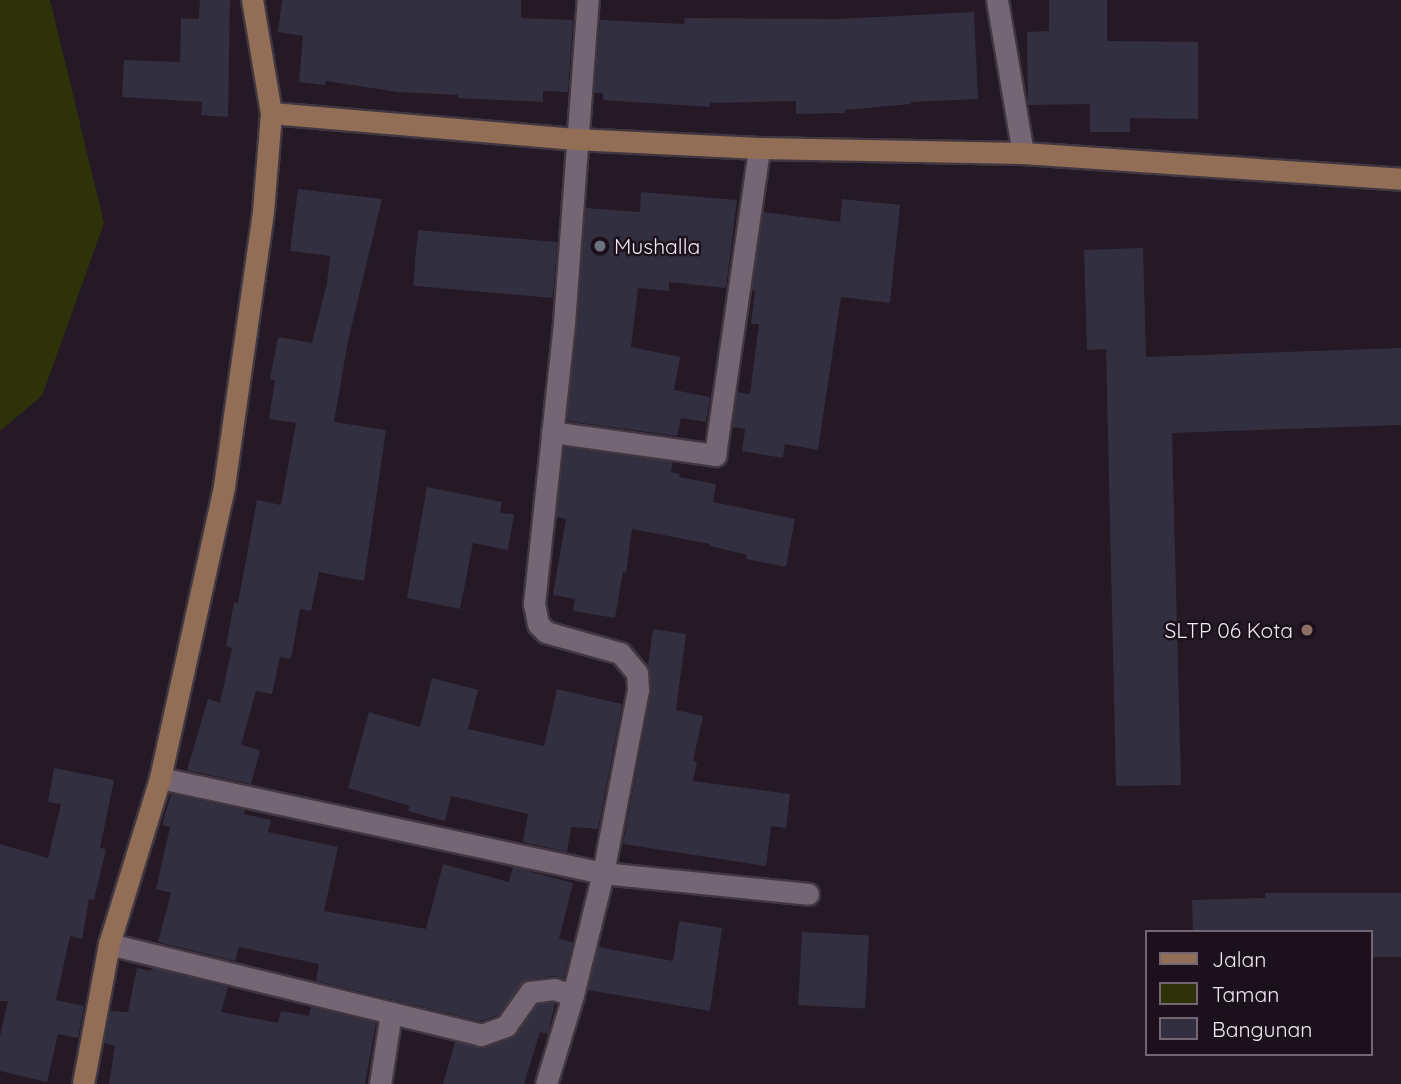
<!DOCTYPE html>
<style>
body{margin:0}
#map{position:relative;width:1401px;height:1084px;overflow:hidden;background:#261926;font-family:Quicksand,sans-serif}
div>[style]{position:absolute}
[style*='--x']{left:calc(var(--x)*1px);top:calc(var(--y)*1px);width:calc(var(--w)*1px);rotate:calc(var(--a)*1deg)}
.green>*{inset:0;background:#2d3209}
.building>*{inset:0;background:#312f40;transform-origin:0 0}
.roads{filter:drop-shadow(2px 0 #403740) drop-shadow(-2px 0 #403740) drop-shadow(0 2px #403740) drop-shadow(0 -2px #403740)}
.street>*{height:21px;margin:-10.5px;padding:0 10.5px;transform-origin:10.5px;border-radius:10.5px;background:#756675}
.secondary>*{height:21px;margin:-10.5px;padding:0 10.5px;transform-origin:10.5px;border-radius:10.5px;background:#936e56}
.dots>*{width:19px;height:19px;translate:-50% -50%;box-sizing:border-box;border:4px solid #1c101c;border-radius:50%}
span{translate:-50% -50%;white-space:nowrap;text-align:center;line-height:1.15;-webkit-text-stroke:5px #1c101c;paint-order:stroke}
.poi-label{font-size:21px;color:#f0e7f0}
.left{translate:0 -50%;text-align:left}
.right{translate:-100% -50%;text-align:right}
.legend{position:absolute;left:1145px;top:930px;width:228px;height:126px;box-sizing:border-box;background:#1c101c;border:2px solid #716671;margin:0;padding:9px 12px;list-style:none;font-size:21px;color:#f0e7f0}
.legend li{display:flex;align-items:center;gap:14px;height:35px}
.legend b{width:35px;border:2px solid #716671}
</style>
<div id="map">
<div class="green">
<div style="clip-path:polygon(0 0,50px 0,104px 223px,42px 396px,0 431px)"></div>
</div>
<div class="building">
<div style="clip-path:polygon(200px 0,230px 0,228px 117px,201px 115px,202px 102px,122px 97px,124px 60px,180px 62px,181px 18px,199px 19px)"></div>
<div style="clip-path:polygon(282px 0,521px 0,521px 18px,573px 20px,568px 92px,543px 91px,543px 102px,458px 98px,458px 95px,398px 92px,326px 81px,325px 85px,299px 82px,303px 36px,278px 32px)"></div>
<div style="clip-path:polygon(1049px 0,1107px 0,1107px 41px,1198px 42px,1198px 119px,1130px 118px,1130px 132px,1090px 132px,1090px 104px,1028px 105px,1027px 32px,1049px 31px)"></div>
<div style="clip-path:polygon(974px 12px,978px 99px,911px 102px,911px 104px,845px 110px,845px 113px,796px 114px,796px 101px,710px 103px,710px 107px,603px 100px,603px 93px,594px 93px,600px 20px,684px 24px,685px 18px,839px 19px)"></div>
<div style="clip-path:polygon(298px 189px,382px 199px,348px 341px,334px 422px,386px 430px,364px 581px,319px 572px,311px 611px,300px 609px,291px 659px,280px 657px,272px 694px,256px 691px,241px 745px,260px 750px,251px 784px,187px 770px,208px 699px,220px 703px,232px 648px,226px 646px,234px 602px,238px 603px,257px 500px,281px 505px,296px 423px,269px 419px,275px 380px,270px 379px,278px 337px,312px 343px,327px 283px,330px 256px,290px 251px)"></div>
<div style="clip-path:polygon(641px 192px,737px 200px,726px 288px,669px 282px,669px 291px,638px 288px,631px 347px,680px 357px,674px 390px,710px 397px,706px 422px,681px 418px,677px 436px,567px 421px,586px 208px,640px 212px)"></div>
<div style="clip-path:polygon(842px 199px,900px 205px,890px 303px,841px 297px,818px 450px,785px 444px,783px 458px,742px 451px,745px 429px,732px 427px,737px 392px,750px 394px,759px 324px,751px 324px,755px 291px,752px 290px,763px 212px,840px 222px)"></div>
<div style="left:418px;top:230px;width:140px;height:56px;rotate:5deg"></div>
<div style="clip-path:polygon(1143px 248px,1146px 357px,1401px 348px,1401px 425px,1172px 433px,1181px 785px,1116px 786px,1106px 349px,1087px 350px,1084px 250px)"></div>
<div style="clip-path:polygon(564px 447px,673px 462px,671px 472px,680px 474px,679px 477px,716px 484px,713px 502px,795px 519px,786px 567px,746px 559px,747px 555px,710px 546px,710px 544px,632px 529px,626px 573px,623px 572px,615px 618px,573px 611px,575px 599px,553px 595px,566px 519px,556px 517px)"></div>
<div style="clip-path:polygon(427px 487px,502px 502px,500px 513px,514px 514px,508px 550px,473px 543px,460px 609px,407px 598px)"></div>
<div style="clip-path:polygon(653px 629px,686px 634px,676px 710px,703px 716px,693px 761px,697px 762px,693px 781px,790px 794px,786px 828px,771px 826px,766px 866px,623px 844px,651px 692px,648px 665px)"></div>
<div style="clip-path:polygon(432px 678px,478px 690px,468px 729px,544px 746px,557px 689px,622px 704px,598px 829px,571px 827px,567px 852px,523px 842px,528px 814px,451px 796px,445px 821px,408px 811px,410px 806px,348px 788px,369px 712px,420px 727px)"></div>
<div style="clip-path:polygon(54px 768px,114px 780px,100px 848px,106px 849px,94px 900px,89px 899px,82px 939px,70px 936px,56px 1000px,84px 1006px,78px 1038px,58px 1034px,47px 1082px,0 1071px,0 1036px,8px 1001px,0 1001px,0 844px,48px 858px,61px 804px,48px 802px)"></div>
<div style="clip-path:polygon(171px 794px,245px 810px,244px 814px,271px 820px,268px 832px,338px 847px,324px 911px,426px 929px,443px 864px,509px 882px,513px 867px,573px 883px,559px 939px,573px 942px,564px 978px,552px 976px,524px 981px,498px 1015px,480px 1021px,316px 981px,319px 964px,239px 947px,235px 961px,158px 942px,171px 893px,156px 889px,170px 827px,162px 825px)"></div>
<div style="clip-path:polygon(1265px 893px,1401px 893px,1401px 957px,1371px 957px,1371px 932px,1193px 932px,1192px 900px,1265px 898px)"></div>
<div style="clip-path:polygon(679px 921px,722px 928px,710px 1011px,588px 990px,598px 947px,673px 961px)"></div>
<div style="left:802px;top:932px;width:67px;height:73px;rotate:3deg"></div>
<div style="clip-path:polygon(137px 968px,151px 971px,152px 968px,228px 987px,221px 1012px,278px 1023px,281px 1011px,309px 1016px,311px 1007px,376px 1023px,365px 1084px,109px 1084px,115px 1046px,104px 1043px,110px 1011px,128px 1012px)"></div>
<div style="clip-path:polygon(555px 1003px,548px 1034px,540px 1032px,524px 1084px,443px 1084px,455px 1042px,485px 1047px,510px 1038px,537px 1004px)"></div>
</div>
<div class="roads">
<div class="street">
<div style="--x:997;--y:0;--w:155;--a:80.4"></div>
<div style="--x:552;--y:432;--w:165;--a:8"></div>
<div style="--x:715;--y:455;--w:310;--a:-81.8"></div>
<div style="--x:160;--y:778;--w:453;--a:12.1"></div>
<div style="--x:603;--y:873;--w:206;--a:5.8"></div>
<div style="--x:109;--y:944;--w:383;--a:13.7"></div>
<div style="--x:481;--y:1035;--w:27;--a:-20"></div>
<div style="--x:506;--y:1026;--w:42;--a:-54.8"></div>
<div style="--x:530;--y:992;--w:24;--a:-7"></div>
<div style="--x:554;--y:989;--w:20;--a:18"></div>
<div style="--x:380;--y:1084;--w:72;--a:-81.2"></div>
<div style="--x:546;--y:1084;--w:93;--a:-73.1"></div>
<div style="--x:573;--y:995;--w:126;--a:-76.2"></div>
<div style="--x:603;--y:873;--w:186;--a:-79.2"></div>
<div style="--x:638;--y:690;--w:17;--a:-93"></div>
<div style="--x:637;--y:673;--w:26;--a:-130"></div>
<div style="--x:620;--y:653;--w:77;--a:-164.2"></div>
<div style="--x:546;--y:632;--w:11;--a:-135"></div>
<div style="--x:538;--y:624;--w:20;--a:-101"></div>
<div style="--x:534;--y:604;--w:283;--a:-83.9"></div>
<div style="--x:564;--y:323;--w:324;--a:-85.8"></div>
</div>
<div class="secondary">
<div style="--x:271;--y:113;--w:305;--a:4.9"></div>
<div style="--x:575;--y:139;--w:184;--a:2.8"></div>
<div style="--x:759;--y:148;--w:264;--a:1.1"></div>
<div style="--x:1023;--y:153;--w:379;--a:3.9"></div>
<div style="--x:83;--y:1084;--w:142;--a:-79.5"></div>
<div style="--x:109;--y:944;--w:174;--a:-72.9"></div>
<div style="--x:160;--y:778;--w:299;--a:-77.6"></div>
<div style="--x:224;--y:486;--w:278;--a:-81.9"></div>
<div style="--x:263;--y:211;--w:98;--a:-85.3"></div>
<div style="--x:271;--y:113;--w:115;--a:-99.5"></div>
</div>
</div>
<div class="dots">
<div style="left:600px;top:246px;background:#6b7280"></div>
<div style="left:1307px;top:630px;background:#8d6e63"></div>
</div>
<div class="poi-label">
<span class="left" style="left:614px;top:246px">Mushalla</span>
<span class="right" style="left:1293px;top:630px">SLTP 06 Kota</span>
</div>
<ul class="legend">
<li><b style="height:9px;background:#936e56"></b>Jalan</li>
<li><b style="height:19px;background:#2d3209"></b>Taman</li>
<li><b style="height:19px;background:#312f40"></b>Bangunan</li>
</ul>
</div>
